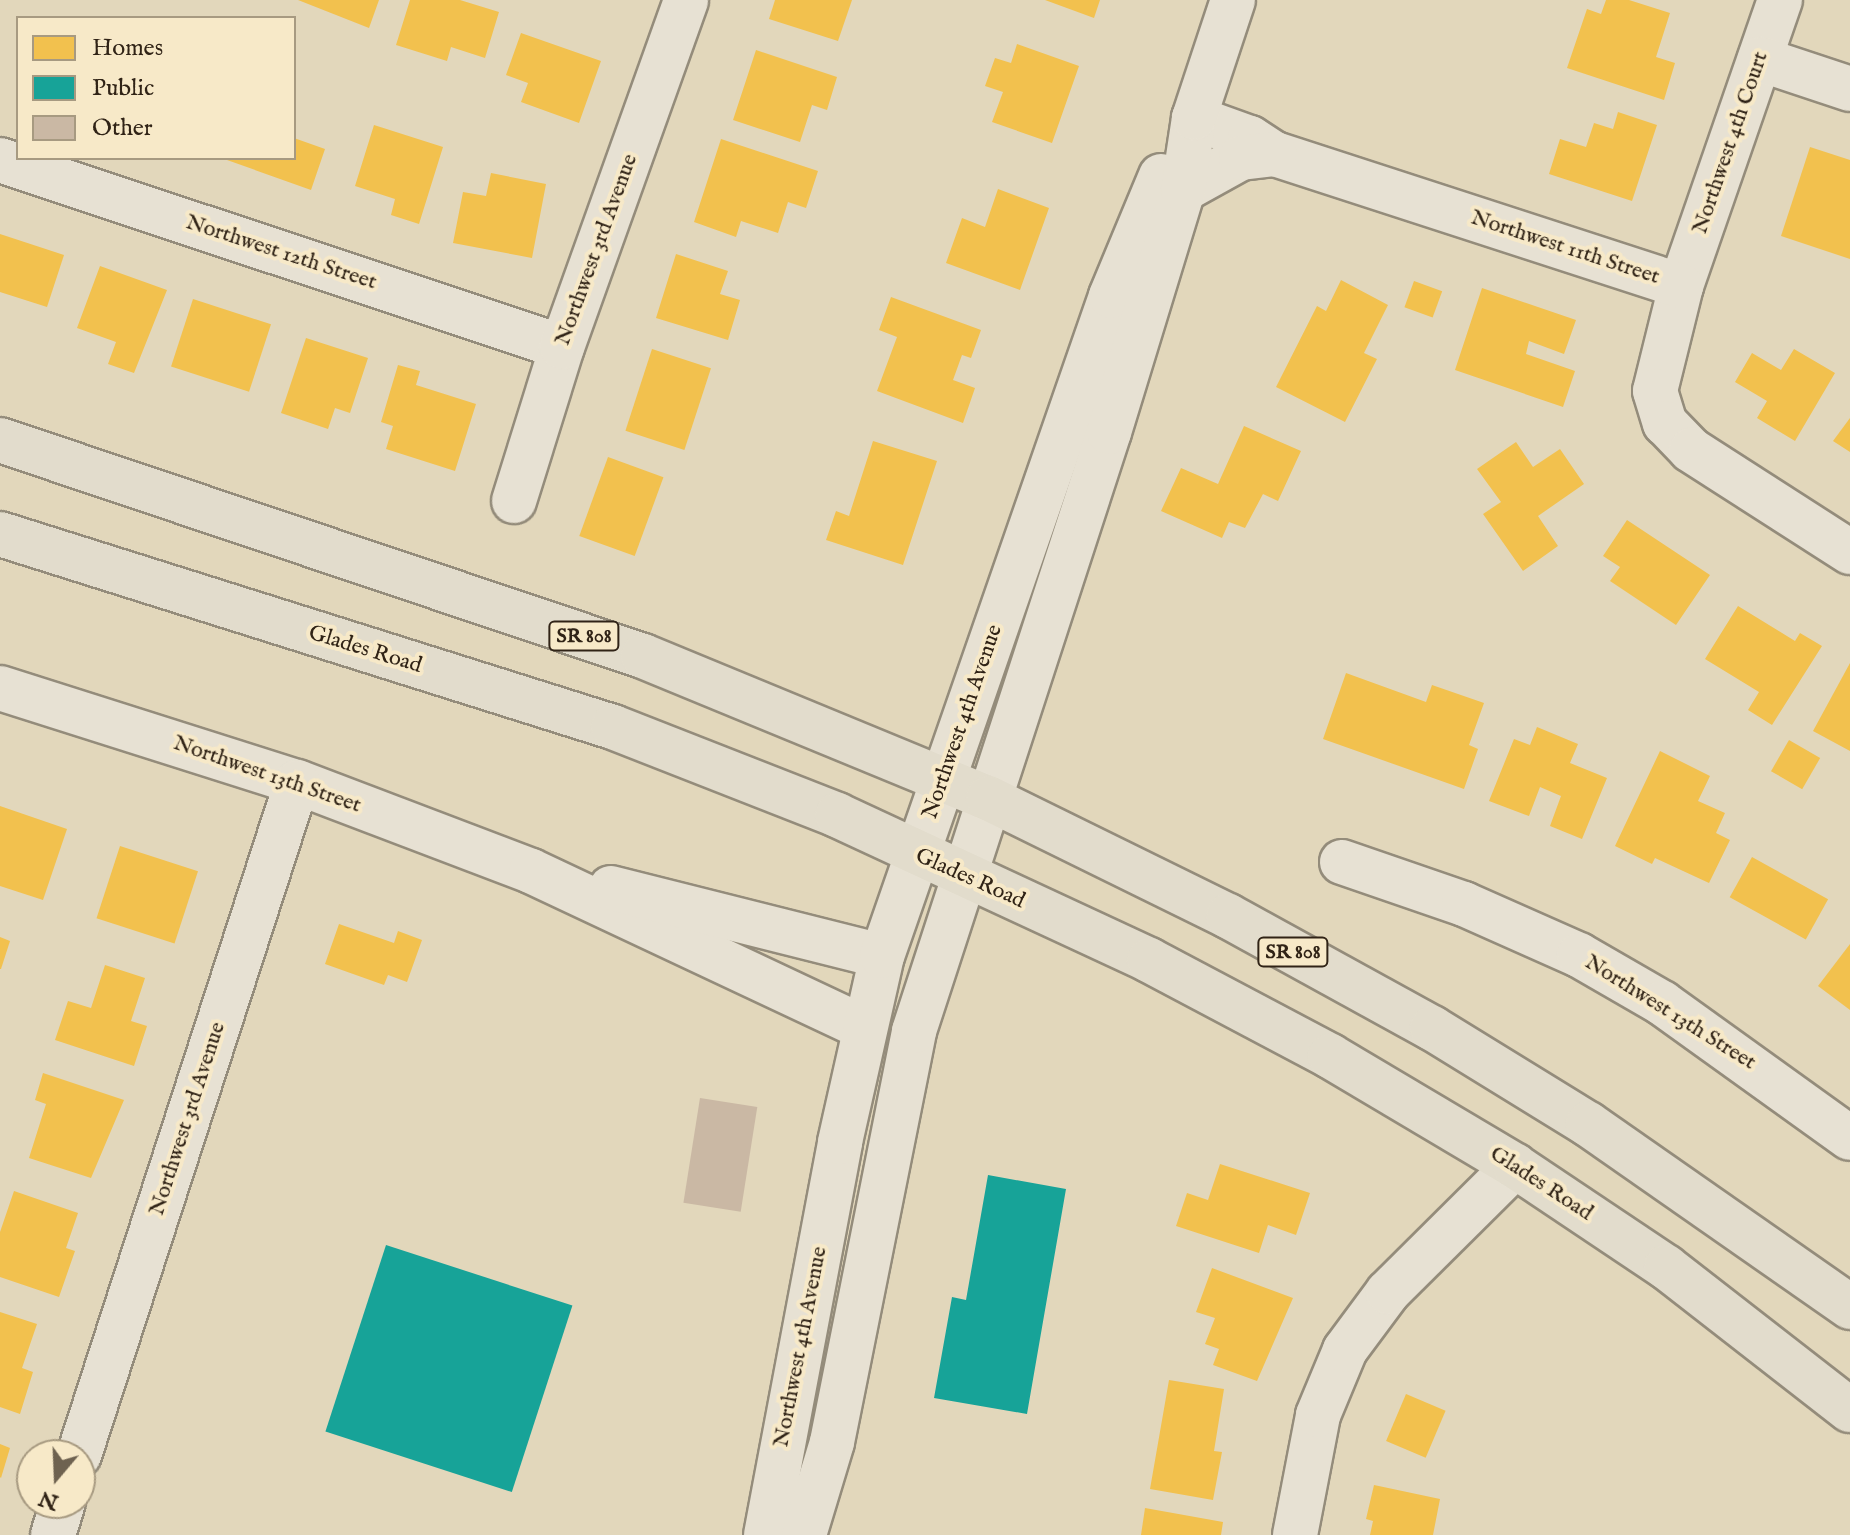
<!DOCTYPE html>
<style>
body{margin:0}
#map{position:relative;width:1850px;height:1535px;overflow:hidden;background:#e2d7bb;font-family:"IM FELL English",serif}
div>[style]{position:absolute}
[style*='--x']{left:calc(var(--x)*1px);top:calc(var(--y)*1px);width:calc(var(--w)*1px);rotate:calc(var(--a)*1deg)}
.homes>*{inset:0;background:#f2c14e;transform-origin:0 0}
.public>*{inset:0;background:#17a398;transform-origin:0 0}
.building>*{inset:0;background:#cab8a4;transform-origin:0 0}
.roads{filter:drop-shadow(2px 0 #948c7b) drop-shadow(-2px 0 #948c7b) drop-shadow(0 2px #948c7b) drop-shadow(0 -2px #948c7b)}
.minor>*{height:44px;margin:-22px;padding:0 22px;transform-origin:22px;border-radius:22px;background:#e7e1d3}
.major>*{height:44px;margin:-22px;padding:0 22px;transform-origin:22px;border-radius:22px;background:#e2dccc}
span{translate:-50% -50%;white-space:nowrap;text-align:center;line-height:1.15;-webkit-text-stroke:8px #f7e9c8;paint-order:stroke}
.shield-label span{padding:2px 6px;background:#f7e9c8;border:2px solid;border-radius:6px;-webkit-text-stroke-width:0}
.shield-label{font-size:20px;color:#302316;font-weight:700}
.street-label{font-size:22px;color:#302316}
.legend{position:absolute;left:16px;top:16px;width:280px;height:144px;box-sizing:border-box;background:#f7e9c8;border:2px solid #a79a81;margin:0;padding:10px 14px;list-style:none;font-size:24px;color:#302316}
.legend li{display:flex;align-items:center;gap:16px;height:40px}
.legend b{width:40px;border:2px solid #a79a81}
.north{position:absolute;left:16px;top:1439px;width:80px;height:80px;box-sizing:border-box;background:#f7e9c8;border:2px solid #a79a81;border-radius:50%;rotate:199deg;font-size:22px;font-weight:700;line-height:32px;text-align:center;color:#302316}
.north::after{content:'';display:block;margin:auto;width:28px;height:36px;background:#6e6250;clip-path:polygon(50% 0,100% 100%,50% 72%,0 100%)}
</style>
<div id="map">
<div class="homes">
<div style="clip-path:polygon(298px 0,379px 0,369px 28px)"></div>
<div style="clip-path:polygon(410px 0,460px 0,499px 12px,485px 58px,451px 47px,447px 61px,396px 45px)"></div>
<div style="clip-path:polygon(775px 0,852px 0,838px 41px,769px 19px)"></div>
<div style="clip-path:polygon(1045px 0,1100px 0,1094px 18px)"></div>
<div style="clip-path:polygon(1606px 0,1629px 0,1670px 13px,1656px 57px,1675px 63px,1664px 100px,1567px 68px,1587px 9px,1601px 14px)"></div>
<div style="clip-path:polygon(521px 33px,601px 61px,579px 123px,521px 102px,528px 83px,506px 75px)"></div>
<div style="clip-path:polygon(1017px 44px,1079px 66px,1052px 143px,992px 122px,1003px 92px,985px 86px,995px 58px,1011px 63px)"></div>
<div style="clip-path:polygon(756px 50px,837px 77px,827px 110px,812px 105px,800px 142px,733px 120px)"></div>
<div style="clip-path:polygon(1618px 112px,1657px 125px,1632px 201px,1549px 174px,1560px 139px,1586px 147px,1594px 123px,1613px 129px)"></div>
<div style="clip-path:polygon(374px 125px,443px 147px,419px 224px,391px 215px,395px 199px,355px 186px)"></div>
<div style="clip-path:polygon(294px 138px,325px 149px,311px 190px,227px 160px,294px 158px)"></div>
<div style="clip-path:polygon(721px 139px,818px 171px,806px 208px,788px 202px,778px 233px,741px 221px,736px 237px,694px 222px)"></div>
<div style="clip-path:polygon(1810px 147px,1850px 160px,1850px 259px,1781px 236px)"></div>
<div style="clip-path:polygon(491px 173px,546px 184px,532px 258px,453px 243px,463px 192px,486px 196px)"></div>
<div style="clip-path:polygon(998px 189px,1049px 208px,1020px 290px,946px 263px,962px 218px,985px 227px)"></div>
<div style="clip-path:polygon(0 234px,64px 255px,47px 307px,0 292px)"></div>
<div style="clip-path:polygon(676px 254px,728px 271px,720px 294px,740px 300px,728px 340px,656px 318px)"></div>
<div style="clip-path:polygon(100px 266px,167px 290px,134px 373px,108px 364px,116px 342px,77px 328px)"></div>
<div style="clip-path:polygon(1341px 280px,1388px 305px,1364px 353px,1377px 359px,1345px 422px,1276px 387px,1317px 306px,1326px 311px)"></div>
<div style="left:1414px;top:281px;width:30px;height:28px;rotate:20deg"></div>
<div style="clip-path:polygon(1482px 288px,1576px 320px,1564px 354px,1529px 341px,1526px 354px,1575px 371px,1563px 407px,1455px 370px)"></div>
<div style="clip-path:polygon(891px 297px,981px 330px,971px 358px,962px 355px,953px 380px,975px 388px,963px 423px,877px 391px,897px 337px,879px 330px)"></div>
<div style="left:193px;top:299px;width:82px;height:71px;rotate:18deg"></div>
<div style="clip-path:polygon(306px 338px,368px 358px,350px 413px,335px 408px,328px 429px,281px 413px)"></div>
<div style="left:652px;top:349px;width:62px;height:86px;rotate:18deg"></div>
<div style="clip-path:polygon(1794px 349px,1835px 373px,1795px 441px,1757px 418px,1767px 401px,1735px 382px,1752px 353px,1781px 370px)"></div>
<div style="clip-path:polygon(398px 365px,420px 371px,416px 385px,476px 404px,455px 471px,386px 449px,393px 426px,381px 422px)"></div>
<div style="clip-path:polygon(1850px 418px,1850px 452px,1833px 441px)"></div>
<div style="clip-path:polygon(1244px 426px,1301px 451px,1278px 501px,1263px 494px,1245px 528px,1229px 522px,1222px 538px,1161px 511px,1181px 468px,1218px 484px)"></div>
<div style="clip-path:polygon(873px 441px,937px 461px,903px 565px,826px 540px,836px 511px,849px 516px)"></div>
<div style="clip-path:polygon(1516px 442px,1533px 467px,1560px 449px,1584px 484px,1538px 516px,1558px 546px,1523px 571px,1483px 514px,1501px 502px,1477px 469px)"></div>
<div style="left:608px;top:457px;width:59px;height:84px;rotate:20deg"></div>
<div style="clip-path:polygon(1627px 520px,1710px 575px,1676px 625px,1610px 581px,1620px 567px,1603px 556px)"></div>
<div style="clip-path:polygon(1738px 606px,1795px 641px,1800px 633px,1822px 646px,1772px 725px,1748px 710px,1759px 692px,1705px 659px)"></div>
<div style="clip-path:polygon(1850px 663px,1850px 751px,1813px 731px)"></div>
<div style="clip-path:polygon(1346px 673px,1426px 702px,1432px 685px,1484px 703px,1469px 745px,1478px 749px,1464px 789px,1323px 739px)"></div>
<div style="clip-path:polygon(1537px 727px,1578px 744px,1570px 763px,1607px 778px,1582px 839px,1550px 826px,1561px 796px,1540px 787px,1529px 816px,1489px 801px,1514px 739px,1530px 745px)"></div>
<div style="left:1789px;top:740px;width:36px;height:36px;rotate:30deg"></div>
<div style="clip-path:polygon(1660px 751px,1710px 776px,1698px 801px,1725px 813px,1716px 833px,1730px 840px,1709px 883px,1655px 858px,1652px 864px,1615px 846px)"></div>
<div style="clip-path:polygon(0 806px,67px 829px,43px 900px,0 886px)"></div>
<div style="left:120px;top:846px;width:82px;height:76px;rotate:18deg"></div>
<div style="left:1752px;top:857px;width:87px;height:46px;rotate:29deg"></div>
<div style="clip-path:polygon(339px 924px,394px 943px,398px 931px,422px 940px,407px 982px,388px 975px,384px 985px,325px 964px)"></div>
<div style="clip-path:polygon(0 937px,10px 941px,1px 969px,0 969px)"></div>
<div style="clip-path:polygon(1850px 944px,1850px 1010px,1818px 986px)"></div>
<div style="clip-path:polygon(105px 965px,145px 978px,131px 1021px,147px 1026px,134px 1066px,55px 1040px,68px 1001px,91px 1008px)"></div>
<div style="clip-path:polygon(43px 1073px,124px 1100px,91px 1178px,29px 1158px,46px 1104px,35px 1100px)"></div>
<div style="clip-path:polygon(1220px 1164px,1310px 1193px,1296px 1235px,1268px 1225px,1259px 1253px,1176px 1226px,1187px 1193px,1208px 1200px)"></div>
<div style="clip-path:polygon(14px 1191px,78px 1213px,66px 1248px,75px 1251px,59px 1297px,0 1277px,0 1232px)"></div>
<div style="clip-path:polygon(1212px 1268px,1293px 1298px,1257px 1381px,1213px 1365px,1219px 1349px,1205px 1344px,1215px 1318px,1196px 1312px)"></div>
<div style="clip-path:polygon(0 1312px,37px 1324px,22px 1368px,33px 1372px,20px 1414px,0 1407px)"></div>
<div style="clip-path:polygon(1169px 1380px,1224px 1389px,1214px 1451px,1222px 1452px,1213px 1500px,1150px 1489px)"></div>
<div style="left:1406px;top:1394px;width:43px;height:51px;rotate:23deg"></div>
<div style="clip-path:polygon(0 1444px,10px 1448px,1px 1478px,0 1477px)"></div>
<div style="clip-path:polygon(1374px 1485px,1440px 1499px,1433px 1535px,1370px 1535px,1373px 1521px,1366px 1519px)"></div>
<div style="clip-path:polygon(1145px 1508px,1223px 1522px,1221px 1535px,1141px 1535px)"></div>
</div>
<div class="public">
<div style="clip-path:polygon(988px 1175px,1066px 1189px,1027px 1414px,934px 1398px,952px 1297px,966px 1300px)"></div>
<div style="left:386px;top:1245px;width:196px;height:196px;rotate:18deg"></div>
</div>
<div class="building">
<div style="left:700px;top:1098px;width:58px;height:106px;rotate:9deg"></div>
</div>
<div class="roads">
<div class="minor">
<div style="--x:1780;--y:0;--w:303;--a:109.1"></div>
<div style="--x:1681;--y:286;--w:108;--a:103.9"></div>
<div style="--x:1655;--y:391;--w:34;--a:73"></div>
<div style="--x:1665;--y:423;--w:37;--a:46"></div>
<div style="--x:1691;--y:450;--w:189;--a:32.7"></div>
<div style="--x:1760;--y:59;--w:95;--a:18.4"></div>
<div style="--x:1194;--y:118;--w:59;--a:19.7"></div>
<div style="--x:1250;--y:138;--w:30;--a:33"></div>
<div style="--x:1275;--y:154;--w:427;--a:18"></div>
<div style="--x:0;--y:160;--w:592;--a:18.4"></div>
<div style="--x:1183;--y:190;--w:66;--a:-28.9"></div>
<div style="--x:1241;--y:158;--w:34;--a:-7"></div>
<div style="--x:514;--y:501;--w:161;--a:-72.7"></div>
<div style="--x:562;--y:347;--w:368;--a:-70.3"></div>
<div style="--x:0;--y:688;--w:312;--a:17.6"></div>
<div style="--x:297;--y:782;--w:250;--a:20.8"></div>
<div style="--x:531;--y:871;--w:368;--a:25.2"></div>
<div style="--x:1342;--y:862;--w:129;--a:19"></div>
<div style="--x:1464;--y:904;--w:126;--a:23.9"></div>
<div style="--x:1579;--y:955;--w:96;--a:30"></div>
<div style="--x:1662;--y:1003;--w:231;--a:35.7"></div>
<div style="--x:611;--y:888;--w:279;--a:14.1"></div>
<div style="--x:79;--y:1455;--w:707;--a:-72.05"></div>
<div style="--x:53;--y:1535;--w:34;--a:-73"></div>
<div style="--x:766;--y:1535;--w:400;--a:-79.3"></div>
<div style="--x:840;--y:1142;--w:191;--a:-77.3"></div>
<div style="--x:882;--y:956;--w:699;--a:-70.86"></div>
<div style="--x:1111;--y:296;--w:130;--a:-67.4"></div>
<div style="--x:804;--y:1535;--w:97;--a:-73.2"></div>
<div style="--x:832;--y:1442;--w:419;--a:-78.7"></div>
<div style="--x:914;--y:1031;--w:630;--a:-71.97"></div>
<div style="--x:1109;--y:432;--w:253;--a:-73"></div>
<div style="--x:1183;--y:190;--w:73;--a:-81.3"></div>
<div style="--x:1194;--y:118;--w:124;--a:-71.7"></div>
<div style="--x:1295;--y:1535;--w:122;--a:-79.1"></div>
<div style="--x:1318;--y:1415;--w:70;--a:-67.4"></div>
<div style="--x:1345;--y:1350;--w:72;--a:-53.4"></div>
<div style="--x:1388;--y:1292;--w:179;--a:-44.8"></div>
</div>
<div class="major">
<div style="--x:0;--y:440;--w:678;--a:18.57"></div>
<div style="--x:643;--y:656;--w:373;--a:22.4"></div>
<div style="--x:988;--y:798;--w:267;--a:26.2"></div>
<div style="--x:1228;--y:916;--w:233;--a:28.8"></div>
<div style="--x:1432;--y:1028;--w:183;--a:31.6"></div>
<div style="--x:1588;--y:1124;--w:320;--a:34.9"></div>
<div style="--x:0;--y:534;--w:643;--a:17.48"></div>
<div style="--x:613;--y:727;--w:241;--a:21.4"></div>
<div style="--x:837;--y:815;--w:344;--a:24.9"></div>
<div style="--x:1149;--y:960;--w:205;--a:27.9"></div>
<div style="--x:1330;--y:1056;--w:215;--a:30.7"></div>
<div style="--x:1515;--y:1166;--w:182;--a:33.8"></div>
<div style="--x:1666;--y:1267;--w:233;--a:37.9"></div>
</div>
</div>
<div class="shield-label">
<span style="left:584px;top:636px">SR 808</span>
<span style="left:1293px;top:952px">SR 808</span>
</div>
<div class="street-label">
<span style="left:1731px;top:143px;rotate:-71deg">Northwest 4th Court</span>
<span style="left:1565px;top:248px;rotate:18deg">Northwest 11th Street</span>
<span style="left:597px;top:250px;rotate:-70deg">Northwest 3rd Avenue</span>
<span style="left:281px;top:253px;rotate:18deg">Northwest 12th Street</span>
<span style="left:365px;top:650px;rotate:17deg">Glades Road</span>
<span style="left:963px;top:722px;rotate:-71deg">Northwest 4th Avenue</span>
<span style="left:267px;top:775px;rotate:19deg">Northwest 13th Street</span>
<span style="left:970px;top:879px;rotate:24deg">Glades Road</span>
<span style="left:1670px;top:1013px;rotate:32deg">Northwest 13th Street</span>
<span style="left:188px;top:1119px;rotate:-72deg">Northwest 3rd Avenue</span>
<span style="left:1541px;top:1184px;rotate:33deg">Glades Road</span>
<span style="left:801px;top:1347px;rotate:-79deg">Northwest 4th Avenue</span>
</div>
<ul class="legend">
<li><b style="height:22px;background:#f2c14e"></b>Homes</li>
<li><b style="height:22px;background:#17a398"></b>Public</li>
<li><b style="height:22px;background:#cab8a4"></b>Other</li>
</ul>
<div class="north">N</div>
</div>
